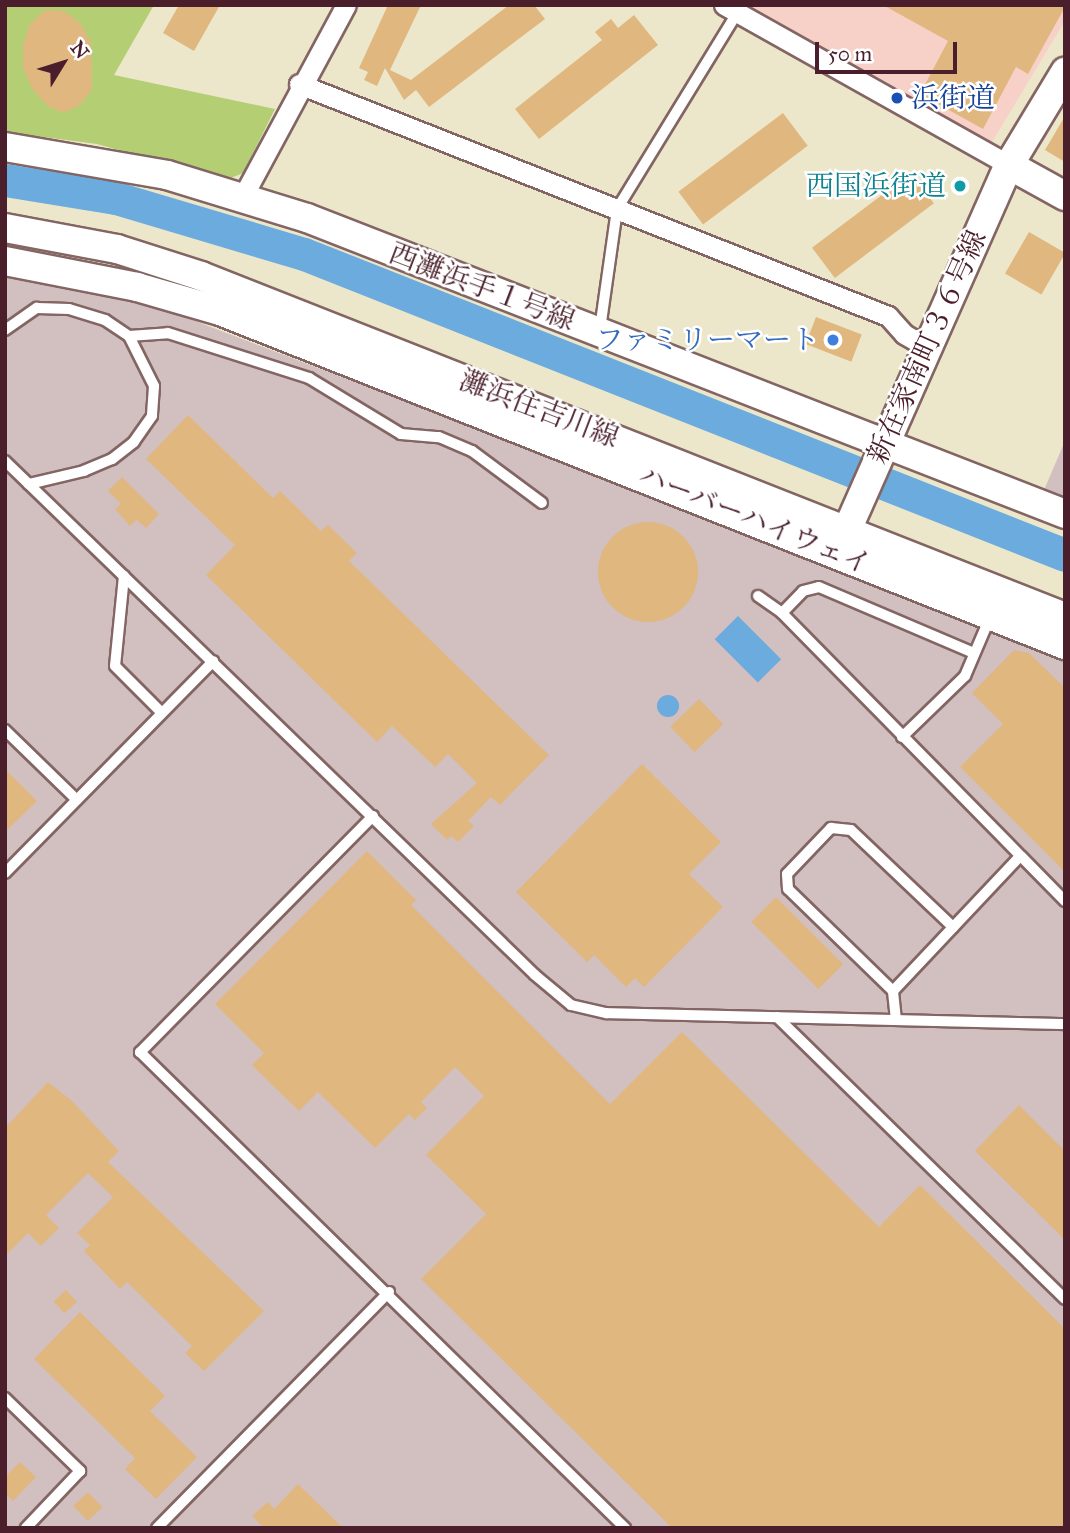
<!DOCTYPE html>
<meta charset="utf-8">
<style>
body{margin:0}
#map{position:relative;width:1070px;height:1533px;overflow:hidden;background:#ece7ca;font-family:"IM FELL Great Primer","Noto Serif JP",serif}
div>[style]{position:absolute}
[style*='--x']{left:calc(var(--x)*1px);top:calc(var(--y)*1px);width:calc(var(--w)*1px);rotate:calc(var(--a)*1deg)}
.built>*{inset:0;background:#f7d1c7}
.industrial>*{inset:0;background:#d2bfc0}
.green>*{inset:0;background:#b4ce73}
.water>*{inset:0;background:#6babde;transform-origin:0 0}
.round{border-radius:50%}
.river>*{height:33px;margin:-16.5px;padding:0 16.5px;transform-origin:16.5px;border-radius:16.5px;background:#6babde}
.building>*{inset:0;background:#e0b77f;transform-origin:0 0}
.roads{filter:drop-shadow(2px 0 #836563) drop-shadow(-2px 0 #836563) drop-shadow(0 2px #836563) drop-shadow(0 -2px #836563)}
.lane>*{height:10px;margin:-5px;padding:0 5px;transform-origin:5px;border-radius:5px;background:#fff}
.street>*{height:19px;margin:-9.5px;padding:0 9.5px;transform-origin:9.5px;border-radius:9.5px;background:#fff}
.secondary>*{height:28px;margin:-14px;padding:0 14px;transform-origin:14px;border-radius:14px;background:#fff}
.dots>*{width:19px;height:19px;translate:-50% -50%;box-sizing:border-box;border:4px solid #fff;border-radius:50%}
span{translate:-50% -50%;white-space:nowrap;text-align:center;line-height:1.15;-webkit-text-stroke:5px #fff;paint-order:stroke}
.transit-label{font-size:28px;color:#164399}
.left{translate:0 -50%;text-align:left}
.culture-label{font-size:28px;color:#0d838f}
.right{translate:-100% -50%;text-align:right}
.street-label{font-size:28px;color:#4a1f2b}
.shop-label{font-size:28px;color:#366cbe}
.frame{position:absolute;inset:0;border:7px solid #4a1f2b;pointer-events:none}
.north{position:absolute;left:28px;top:28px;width:70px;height:70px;-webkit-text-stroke:5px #fff;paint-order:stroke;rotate:52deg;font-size:19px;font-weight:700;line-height:28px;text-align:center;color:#4a1f2b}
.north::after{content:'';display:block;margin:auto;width:24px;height:32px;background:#4a1f2b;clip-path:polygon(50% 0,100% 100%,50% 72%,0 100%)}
.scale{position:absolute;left:815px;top:42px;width:142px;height:32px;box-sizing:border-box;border:4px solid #4a1f2b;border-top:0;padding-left:9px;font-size:21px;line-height:24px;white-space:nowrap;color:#4a1f2b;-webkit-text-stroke:5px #fff;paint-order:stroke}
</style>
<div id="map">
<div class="built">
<div style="clip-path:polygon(744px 5px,1065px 5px,1065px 21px,989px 147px)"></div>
</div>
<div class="industrial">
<div style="clip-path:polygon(5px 271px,140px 300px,1033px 641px,1065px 658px,1065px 1528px,5px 1528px)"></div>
<div style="clip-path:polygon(1065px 441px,1065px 498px,1044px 490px)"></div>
</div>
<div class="green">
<div style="clip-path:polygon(5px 5px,154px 5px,114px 75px,275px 109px,243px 173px,226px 180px,97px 144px,5px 132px)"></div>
</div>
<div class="water">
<div style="left:738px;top:616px;width:61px;height:33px;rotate:45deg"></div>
<div class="round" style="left:657px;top:695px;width:22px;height:22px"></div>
</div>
<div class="river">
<div style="--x:5;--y:180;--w:112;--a:9.2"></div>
<div style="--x:116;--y:198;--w:196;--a:16.6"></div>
<div style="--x:304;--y:254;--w:818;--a:21.58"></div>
</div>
<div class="building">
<div style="clip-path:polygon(179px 5px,220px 5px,194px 51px,163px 33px)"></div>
<div style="clip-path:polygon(388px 5px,421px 5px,390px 70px,411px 80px,509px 5px,534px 5px,545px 19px,429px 107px,416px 90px,404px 100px,385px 68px,377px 86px,364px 80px,368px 72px,359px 68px)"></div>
<div style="clip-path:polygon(883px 5px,1065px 5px,1065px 7px,1028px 74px,1016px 67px,983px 129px,920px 94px,948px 41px)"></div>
<div style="clip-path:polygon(45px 10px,64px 11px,80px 23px,91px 42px,92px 89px,80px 105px,63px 113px,48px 106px,33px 90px,23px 68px,23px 45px,30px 24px)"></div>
<div style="clip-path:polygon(634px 15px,658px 45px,539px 139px,515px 109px,602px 40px,595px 32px,611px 19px,618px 28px)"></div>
<div style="left:783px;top:113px;width:41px;height:131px;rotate:53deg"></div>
<div style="clip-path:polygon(1065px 116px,1065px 162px,1045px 150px)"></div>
<div style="left:911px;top:173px;width:38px;height:124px;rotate:53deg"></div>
<div style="left:1029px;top:232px;width:42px;height:48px;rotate:30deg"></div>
<div style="left:816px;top:317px;width:49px;height:29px;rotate:21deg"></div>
<div style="clip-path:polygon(188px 415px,273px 498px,280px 491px,321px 531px,328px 525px,357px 553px,349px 561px,549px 755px,500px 805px,491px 797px,468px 821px,474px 826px,458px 842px,451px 836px,447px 840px,431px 824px,477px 783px,448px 754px,435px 767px,392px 726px,377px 742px,206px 575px,235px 545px,146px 459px)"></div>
<div style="clip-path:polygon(122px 477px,159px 514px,146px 528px,137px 520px,130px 526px,115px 509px,121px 504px,108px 491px)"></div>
<div class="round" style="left:598px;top:522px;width:100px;height:100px"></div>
<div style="clip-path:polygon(1014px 650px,1029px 653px,1065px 688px,1065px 872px,960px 767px,1003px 724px,972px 693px)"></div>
<div style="left:699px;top:699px;width:35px;height:40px;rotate:46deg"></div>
<div style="clip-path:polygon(642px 764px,721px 842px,689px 874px,723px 907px,644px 987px,635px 978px,626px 987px,594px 955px,587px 962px,516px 892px)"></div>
<div style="clip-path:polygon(5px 769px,37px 801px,5px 832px)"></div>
<div style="clip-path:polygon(367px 851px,416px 900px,411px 905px,610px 1104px,682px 1032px,879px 1227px,920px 1185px,1065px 1329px,1065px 1528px,672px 1528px,421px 1279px,486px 1214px,426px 1155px,484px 1096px,455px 1067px,421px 1102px,427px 1108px,415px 1120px,409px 1114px,375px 1148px,318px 1092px,299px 1111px,252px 1065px,264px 1053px,215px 1004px)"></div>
<div style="left:776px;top:897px;width:95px;height:35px;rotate:45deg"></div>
<div style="clip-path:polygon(48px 1082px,71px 1100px,119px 1151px,108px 1162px,264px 1311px,204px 1371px,185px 1353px,192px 1346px,127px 1282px,120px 1289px,84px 1251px,90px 1245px,77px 1233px,113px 1197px,88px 1173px,46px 1215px,59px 1228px,41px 1246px,28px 1233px,5px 1256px,5px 1128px)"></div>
<div style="clip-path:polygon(1019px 1105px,1065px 1151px,1065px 1240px,975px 1151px)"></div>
<div style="left:66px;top:1290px;width:16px;height:17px;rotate:47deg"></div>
<div style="clip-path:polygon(80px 1312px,165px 1396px,150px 1411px,197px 1457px,156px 1499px,125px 1469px,135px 1458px,34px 1359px)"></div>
<div style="clip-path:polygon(20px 1462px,36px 1477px,13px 1501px,5px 1493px,5px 1477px)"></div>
<div style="clip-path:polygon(298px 1484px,343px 1528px,264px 1528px,252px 1516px,268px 1502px,274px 1509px)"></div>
<div style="left:88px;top:1492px;width:21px;height:20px;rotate:47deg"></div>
</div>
<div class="roads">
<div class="lane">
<div style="--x:600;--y:329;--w:121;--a:-81.9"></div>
<div style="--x:617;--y:209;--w:230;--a:-58.5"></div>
<div style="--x:5;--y:330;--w:39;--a:-35"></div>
<div style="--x:37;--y:308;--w:32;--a:2"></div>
<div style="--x:69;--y:309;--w:38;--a:17"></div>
<div style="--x:105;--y:320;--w:29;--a:34"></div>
<div style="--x:129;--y:336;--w:56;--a:63.4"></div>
<div style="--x:154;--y:386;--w:30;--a:94"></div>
<div style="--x:152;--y:416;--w:32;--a:125"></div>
<div style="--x:134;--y:442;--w:28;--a:142"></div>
<div style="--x:112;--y:459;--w:30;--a:157"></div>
<div style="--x:84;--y:471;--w:57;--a:166.7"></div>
<div style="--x:129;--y:336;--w:39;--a:-4"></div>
<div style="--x:168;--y:333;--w:148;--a:17.7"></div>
<div style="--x:309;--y:378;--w:108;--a:31.3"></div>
<div style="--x:401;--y:434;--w:38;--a:5"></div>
<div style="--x:439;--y:437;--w:36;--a:23"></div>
<div style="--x:472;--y:451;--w:87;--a:36.6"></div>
<div style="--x:5;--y:461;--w:738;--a:44.12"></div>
<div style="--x:535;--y:975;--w:47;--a:39.8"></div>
<div style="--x:571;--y:1005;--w:37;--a:13"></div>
<div style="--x:607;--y:1013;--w:458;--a:1.4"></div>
<div style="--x:124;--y:576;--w:90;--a:95.7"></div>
<div style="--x:115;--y:666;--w:66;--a:45"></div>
<div style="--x:758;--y:596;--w:29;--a:35"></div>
<div style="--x:782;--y:613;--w:404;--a:45.5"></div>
<div style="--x:782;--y:613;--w:30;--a:-46"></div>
<div style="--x:803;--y:591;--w:16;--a:-14"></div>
<div style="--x:819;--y:587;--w:168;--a:23.1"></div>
<div style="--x:5;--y:730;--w:100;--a:44.2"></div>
<div style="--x:902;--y:737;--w:88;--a:-44.1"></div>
<div style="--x:965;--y:676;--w:51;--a:-66.9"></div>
<div style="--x:373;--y:816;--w:332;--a:134.6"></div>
<div style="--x:140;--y:1052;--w:680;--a:44.46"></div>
<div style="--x:5;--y:873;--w:297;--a:-45.5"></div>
<div style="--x:893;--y:991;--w:185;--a:-46.7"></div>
<div style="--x:777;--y:1017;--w:403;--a:44.4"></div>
<div style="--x:896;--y:1020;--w:29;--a:-96"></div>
<div style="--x:893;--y:991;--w:146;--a:-135.8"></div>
<div style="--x:788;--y:889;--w:15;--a:-94"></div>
<div style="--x:787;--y:874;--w:64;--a:-46.3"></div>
<div style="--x:831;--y:828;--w:20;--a:6"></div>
<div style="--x:851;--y:830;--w:141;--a:43.6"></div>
<div style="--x:5;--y:1398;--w:105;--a:44.2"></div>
<div style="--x:80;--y:1471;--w:79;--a:133.5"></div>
<div style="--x:157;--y:1528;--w:331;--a:-45.5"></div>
</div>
<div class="street">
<div style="--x:724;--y:5;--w:327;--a:29.3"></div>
<div style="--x:299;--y:84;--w:633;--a:21.5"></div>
<div style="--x:888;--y:316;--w:24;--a:48"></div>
<div style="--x:904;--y:334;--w:24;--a:30"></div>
<div style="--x:242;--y:198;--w:219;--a:-61.7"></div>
</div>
<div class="secondary">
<div style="--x:5;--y:147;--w:164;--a:9.8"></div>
<div style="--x:167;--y:175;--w:146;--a:17.1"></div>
<div style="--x:307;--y:218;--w:814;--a:21.33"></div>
<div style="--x:1009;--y:165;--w:64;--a:29"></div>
<div style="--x:5;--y:228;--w:114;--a:10.6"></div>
<div style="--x:117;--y:249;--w:88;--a:17.8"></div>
<div style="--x:201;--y:276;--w:929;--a:21.54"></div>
<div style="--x:5;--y:261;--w:135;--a:11.1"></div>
<div style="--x:137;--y:287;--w:86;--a:16.1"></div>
<div style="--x:220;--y:311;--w:909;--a:21.57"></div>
<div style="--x:847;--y:530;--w:399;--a:-66.1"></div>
<div style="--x:1009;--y:165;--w:109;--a:-58.9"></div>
</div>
</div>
<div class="dots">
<div style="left:897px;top:98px;background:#1a4fb4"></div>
<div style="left:960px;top:186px;background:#0f9aa8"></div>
<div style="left:833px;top:340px;background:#3f7fe0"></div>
</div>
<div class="transit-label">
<span class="left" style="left:911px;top:98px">浜街道</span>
</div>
<div class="culture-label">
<span class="right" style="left:946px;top:186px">西国浜街道</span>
</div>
<div class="street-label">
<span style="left:482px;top:287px;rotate:21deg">西灘浜手１号線</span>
<span style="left:927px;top:347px;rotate:-66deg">新在家南町３６号線</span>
<span style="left:539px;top:409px;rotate:21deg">灘浜住吉川線</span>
<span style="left:755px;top:520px;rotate:22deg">ハーバーハイウェイ</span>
</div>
<div class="shop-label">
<span class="right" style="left:819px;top:340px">ファミリーマート</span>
</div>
<div class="frame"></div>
<div class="north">N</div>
<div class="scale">50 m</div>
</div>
